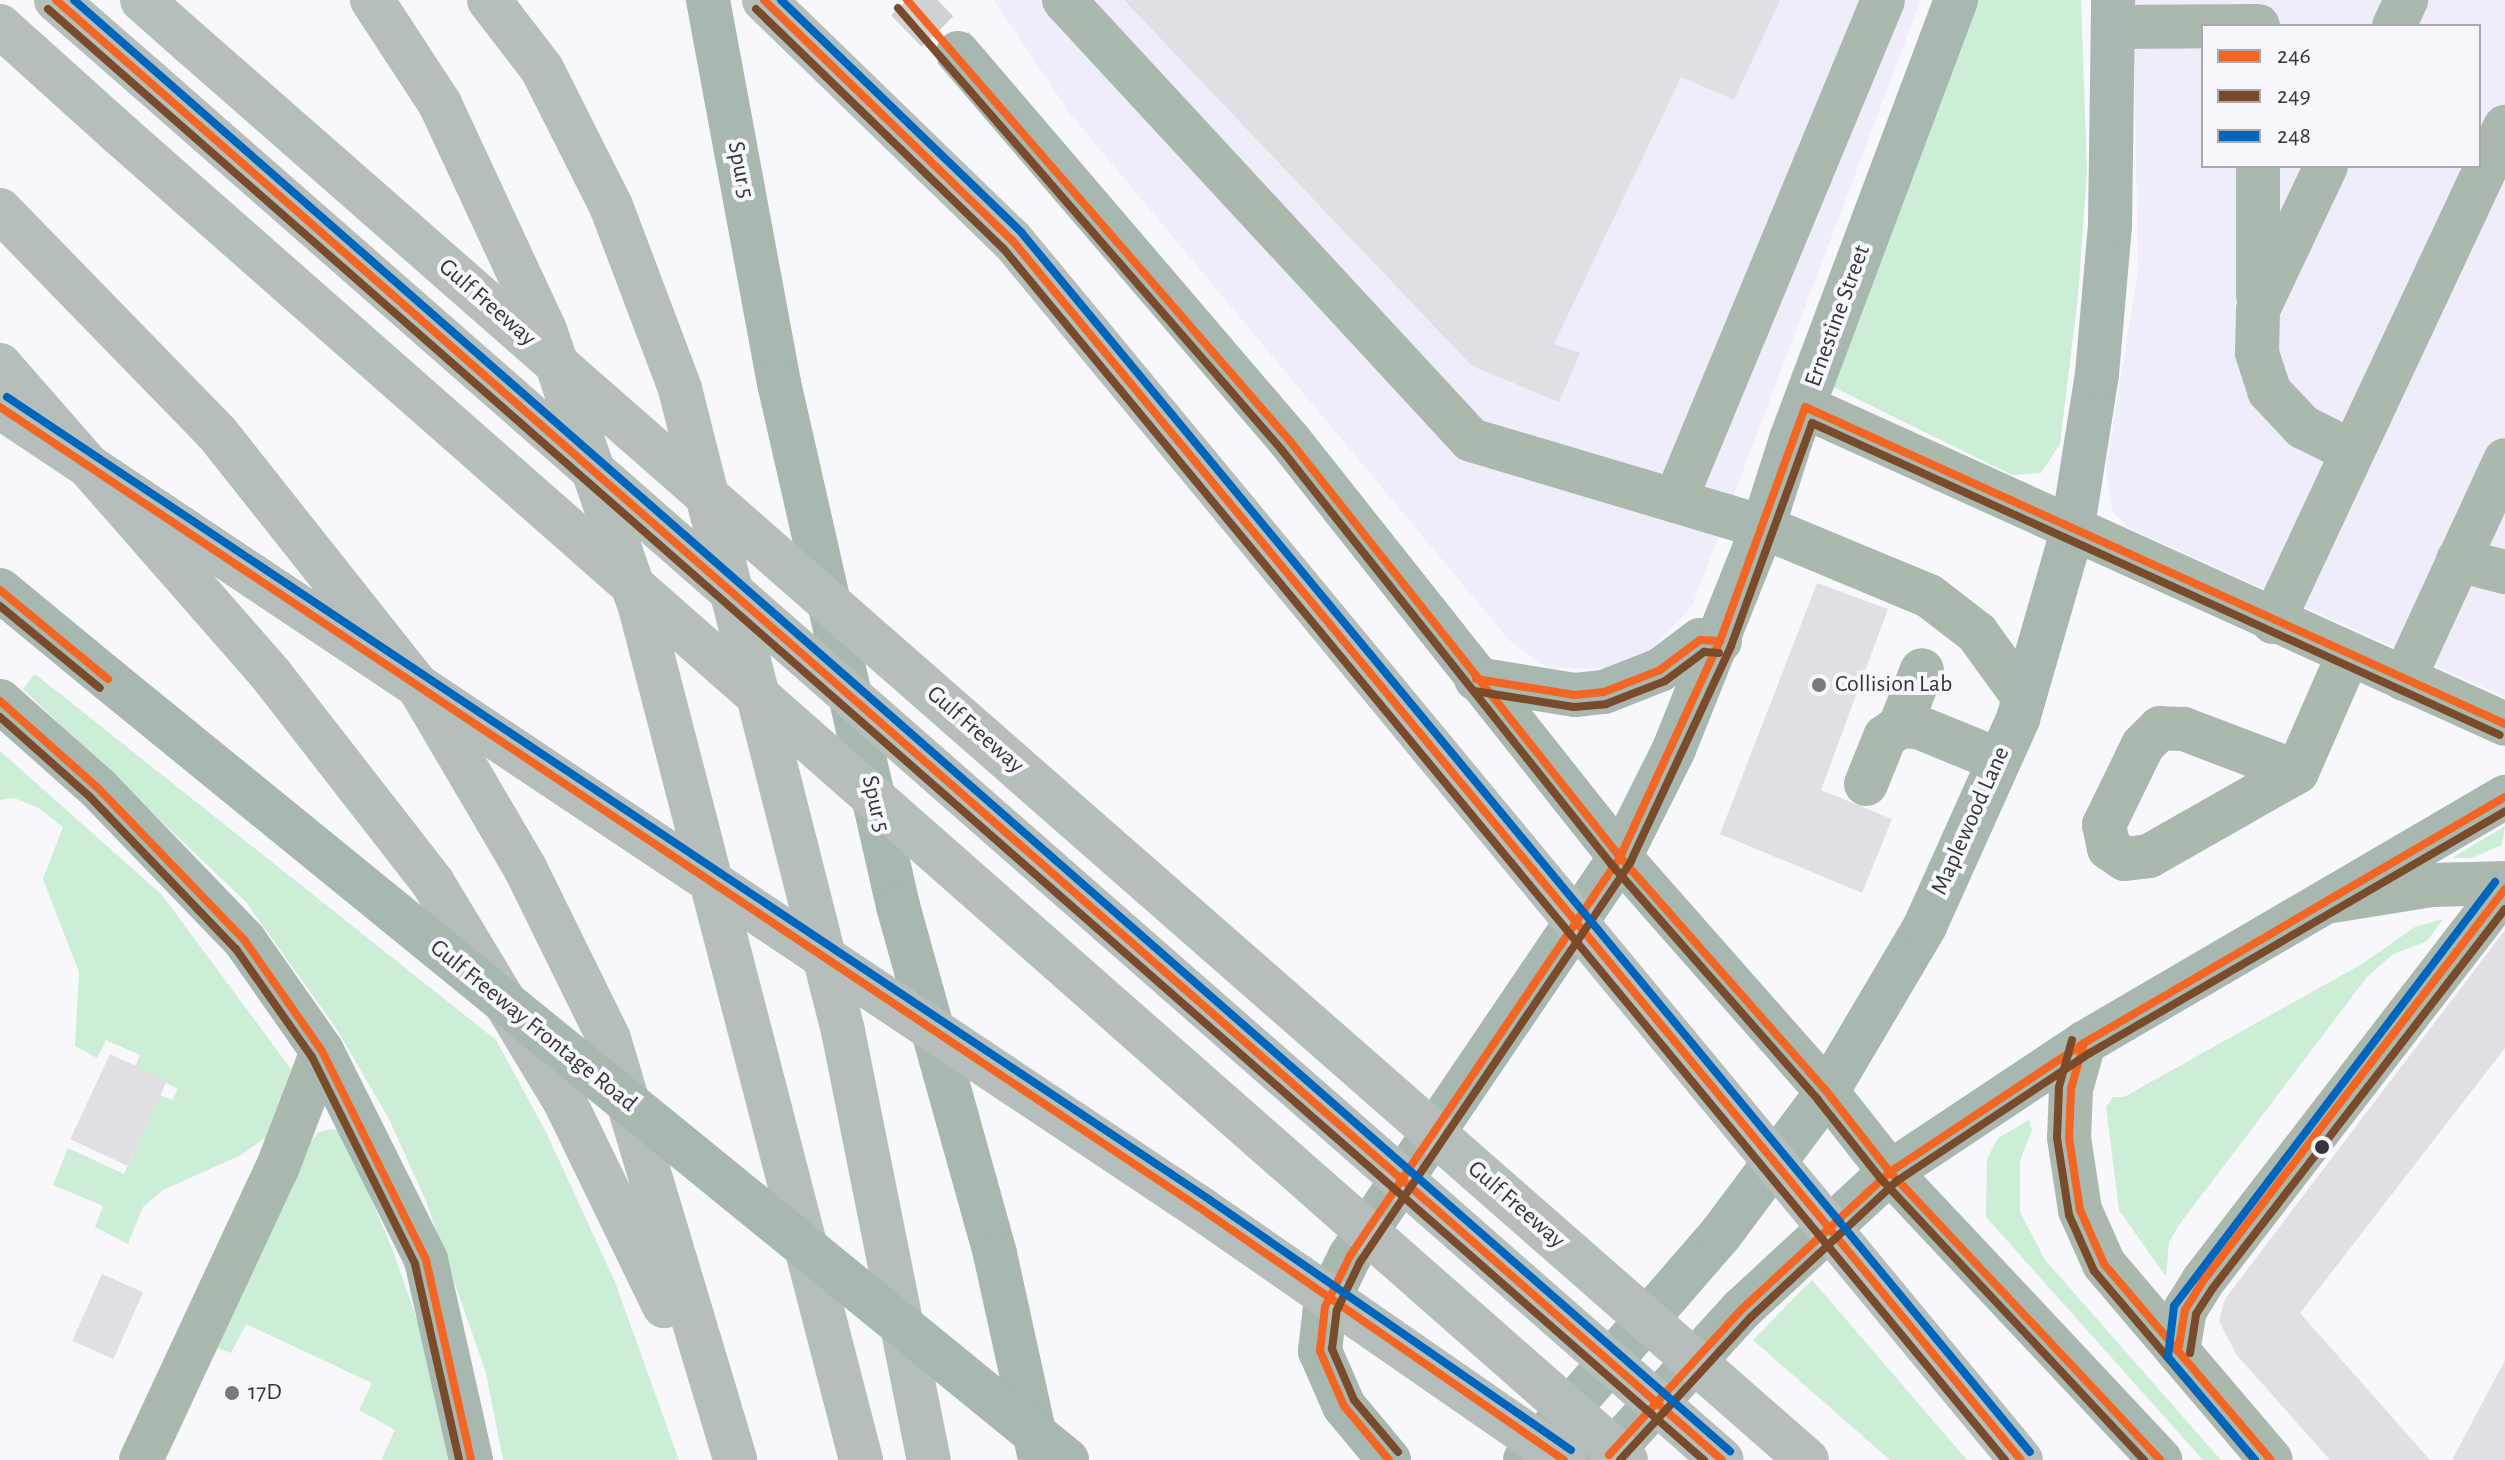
<!DOCTYPE html>
<style>
body{margin:0}
#map{position:relative;width:2505px;height:1460px;overflow:hidden;background:#f8f7fc;font-family:"Alegreya Sans",sans-serif}
div>[style]{position:absolute}
[style*='--x']{left:calc(var(--x)*1px);top:calc(var(--y)*1px);width:calc(var(--w)*1px);rotate:calc(var(--a)*1deg)}
.built>*{inset:0;background:#f0edfa}
.green>*{inset:0;background:#ccedd6}
.building>*{inset:0;background:#e0dfe4;transform-origin:0 0}
.major-tunnel>*{height:44px;margin-top:-22px;transform-origin:0;background:repeating-linear-gradient(90deg,#d1d0d5 0 44px,transparent 0 66px)}
.minor>*{height:44px;margin:-22px;padding:0 22px;transform-origin:22px;border-radius:22px;background:#aab8ae}
.major>*{height:44px;margin:-22px;padding:0 22px;transform-origin:22px;border-radius:22px;background:#a8b7b0}
.highway>*{height:44px;margin:-22px;padding:0 22px;transform-origin:22px;border-radius:22px;background:#b5beba}
.major-bridge>*{height:44px;margin:-22px;padding:0 22px;transform-origin:22px;border-radius:22px;background:#a8b7b0}
.highway-bridge>*{height:44px;margin:-22px;padding:0 22px;transform-origin:22px;border-radius:22px;background:#b5beba}
.bus-1>*{height:8px;margin:-4px;padding:0 4px;transform-origin:4px;border-radius:4px;background:#f26522}
.bus-2>*{height:8px;margin:-4px;padding:0 4px;transform-origin:4px;border-radius:4px;background:#7a4b2a}
.bus-3>*{height:8px;margin:-4px;padding:0 4px;transform-origin:4px;border-radius:4px;background:#0065bd}
.dots>*{width:22px;height:22px;translate:-50% -50%;box-sizing:border-box;border:4px solid #f7f6fd;border-radius:50%}
span{translate:-50% -50%;white-space:nowrap;text-align:center;line-height:1.15;-webkit-text-stroke:8px #f7f6fd;paint-order:stroke}
.street-label{font-size:24px;color:#36343b}
.poi-label{font-size:24px;color:#36343b}
.left{translate:0 -50%;text-align:left}
.legend{position:absolute;left:2201px;top:24px;width:280px;height:144px;box-sizing:border-box;background:#f7f6fd;border:2px solid #aaa8af;margin:0;padding:10px 14px;list-style:none;font-size:24px;color:#36343b}
.legend li{display:flex;align-items:center;gap:16px;height:40px}
.legend b{width:40px;border:2px solid #aaa8af}
</style>
<div id="map">
<div class="built">
<div style="clip-path:polygon(994px 0,1921px 0,1692px 606px,1646px 655px,1601px 669px,1547px 668px,1510px 641px,1071px 115px)"></div>
<div style="clip-path:polygon(evenodd,2133px 0,2505px 0,2505px 697px,2129px 528px,2113px 512px,2106px 469px,2138px 270px,2133px 0,2203px 26px,2479px 26px,2479px 166px,2203px 166px,2203px 26px)"></div>
</div>
<div class="green">
<div style="clip-path:polygon(1977px 0,2081px 0,2087px 172px,2078px 296px,2060px 444px,2041px 473px,2012px 475px,1827px 384px)"></div>
<div style="clip-path:polygon(35px 674px,496px 1040px,546px 1132px,615px 1282px,679px 1460px,503px 1460px,486px 1373px,426px 1201px,388px 1117px,336px 1028px,246px 902px,23px 689px)"></div>
<div style="clip-path:polygon(0 751px,162px 895px,291px 1069px,266px 1137px,241px 1155px,163px 1190px,143px 1207px,128px 1244px,95px 1227px,103px 1206px,53px 1185px,68px 1148px,124px 1174px,160px 1095px,172px 1100px,178px 1089px,135px 1067px,140px 1055px,106px 1040px,97px 1058px,75px 1046px,79px 972px,43px 879px,63px 827px,39px 808px,14px 798px,0 800px)"></div>
<div style="clip-path:polygon(2505px 826px,2502px 845px,2472px 858px,2452px 858px)"></div>
<div style="clip-path:polygon(2443px 919px,2427px 941px,2392px 955px,2367px 977px,2179px 1225px,2169px 1242px,2166px 1277px,2119px 1210px,2106px 1107px,2113px 1097px,2124px 1097px,2362px 964px,2415px 927px)"></div>
<div style="clip-path:polygon(2029px 1120px,2032px 1130px,2020px 1161px,2020px 1212px,2045px 1260px,2221px 1460px,2203px 1460px,1986px 1217px,1987px 1159px,1998px 1138px)"></div>
<div style="clip-path:polygon(333px 1129px,343px 1132px,393px 1251px,418px 1323px,450px 1460px,381px 1460px,395px 1430px,359px 1410px,372px 1383px,246px 1324px,231px 1353px,190px 1338px,307px 1147px,318px 1132px)"></div>
<div style="clip-path:polygon(1812px 1280px,1967px 1460px,1890px 1460px,1753px 1340px)"></div>
</div>
<div class="building">
<div style="clip-path:polygon(1124px 0,1780px 0,1734px 100px,1681px 77px,1554px 344px,1580px 353px,1559px 402px,1472px 366px)"></div>
<div style="clip-path:polygon(1817px 583px,1888px 609px,1821px 790px,1892px 819px,1862px 893px,1720px 834px)"></div>
<div style="clip-path:polygon(2505px 930px,2505px 1048px,2300px 1313px,2430px 1460px,2330px 1460px,2236px 1354px,2219px 1321px,2225px 1299px)"></div>
<div style="left:110px;top:1054px;width:63px;height:94px;rotate:25deg"></div>
<div style="left:102px;top:1274px;width:45px;height:73px;rotate:24deg"></div>
<div style="clip-path:polygon(2505px 1360px,2505px 1460px,2452px 1460px)"></div>
</div>
<div class="major-tunnel">
<div style="--x:907;--y:0;--w:74;--a:46.1"></div>
</div>
<div class="minor">
<div style="--x:1064;--y:0;--w:599;--a:47.23"></div>
<div style="--x:1471;--y:440;--w:305;--a:16.6"></div>
<div style="--x:1763;--y:527;--w:180;--a:22.6"></div>
<div style="--x:1929;--y:596;--w:61;--a:37.6"></div>
<div style="--x:1977;--y:633;--w:80;--a:54.1"></div>
<div style="--x:2394;--y:26;--w:29;--a:-65"></div>
<div style="--x:2114;--y:27;--w:144;--a:-0.4"></div>
<div style="--x:2258;--y:166;--w:130;--a:90"></div>
<div style="--x:2326;--y:166;--w:159;--a:115.3"></div>
<div style="--x:2258;--y:310;--w:43;--a:91.3"></div>
<div style="--x:2257;--y:353;--w:40;--a:72"></div>
<div style="--x:2269;--y:391;--w:50;--a:46.6"></div>
<div style="--x:2303;--y:427;--w:54;--a:26.6"></div>
<div style="--x:1805;--y:407;--w:768;--a:24.36"></div>
<div style="--x:1675;--y:501;--w:542;--a:-67.45"></div>
<div style="--x:2458;--y:560;--w:49;--a:14.3"></div>
<div style="--x:2273;--y:622;--w:547;--a:-64.89"></div>
<div style="--x:2404;--y:679;--w:241;--a:-65.2"></div>
<div style="--x:1900;--y:726;--w:60;--a:-68.6"></div>
<div style="--x:2297;--y:772;--w:121;--a:-159.2"></div>
<div style="--x:2184;--y:729;--w:24;--a:-178"></div>
<div style="--x:2160;--y:728;--w:24;--a:135"></div>
<div style="--x:2143;--y:745;--w:89;--a:116"></div>
<div style="--x:2104;--y:825;--w:24;--a:78"></div>
<div style="--x:2109;--y:848;--w:19;--a:35"></div>
<div style="--x:2125;--y:859;--w:24;--a:-7"></div>
<div style="--x:2149;--y:856;--w:170;--a:-29.6"></div>
<div style="--x:2297;--y:772;--w:128;--a:-66.4"></div>
<div style="--x:1866;--y:784;--w:51;--a:-68"></div>
<div style="--x:1885;--y:737;--w:19;--a:-36"></div>
<div style="--x:1900;--y:726;--w:18;--a:3"></div>
<div style="--x:1918;--y:727;--w:87;--a:22.2"></div>
<div style="--x:2326;--y:902;--w:107;--a:-9.1"></div>
<div style="--x:2432;--y:885;--w:73;--a:-1.6"></div>
<div style="--x:2084;--y:1043;--w:48;--a:105.8"></div>
<div style="--x:2071;--y:1089;--w:49;--a:92.3"></div>
<div style="--x:2069;--y:1138;--w:73;--a:81.3"></div>
<div style="--x:2080;--y:1210;--w:59;--a:66"></div>
<div style="--x:2104;--y:1264;--w:257;--a:49.6"></div>
<div style="--x:2178;--y:1351;--w:42;--a:-80.3"></div>
<div style="--x:2185;--y:1310;--w:34;--a:-58"></div>
<div style="--x:2203;--y:1281;--w:495;--a:-52.4"></div>
<div style="--x:141;--y:1460;--w:321;--a:-65"></div>
<div style="--x:277;--y:1169;--w:126;--a:-69.1"></div>
</div>
<div class="major">
<div style="--x:708;--y:0;--w:390;--a:79.5"></div>
<div style="--x:779;--y:383;--w:536;--a:77.18"></div>
<div style="--x:898;--y:906;--w:361;--a:74.4"></div>
<div style="--x:995;--y:1254;--w:209;--a:77.6"></div>
<div style="--x:958;--y:53;--w:511;--a:49.45"></div>
<div style="--x:1290;--y:441;--w:531;--a:51.58"></div>
<div style="--x:1620;--y:857;--w:313;--a:48.6"></div>
<div style="--x:1827;--y:1092;--w:102;--a:51.8"></div>
<div style="--x:1890;--y:1172;--w:395;--a:46.8"></div>
<div style="--x:0;--y:590;--w:140;--a:39.5"></div>
<div style="--x:1476;--y:679;--w:100;--a:9.2"></div>
<div style="--x:1575;--y:695;--w:29;--a:-6"></div>
<div style="--x:1604;--y:692;--w:60;--a:-21.4"></div>
<div style="--x:1660;--y:670;--w:50;--a:-36.9"></div>
<div style="--x:1700;--y:640;--w:20;--a:3"></div>
<div style="--x:0;--y:701;--w:131;--a:41.6"></div>
<div style="--x:98;--y:788;--w:212;--a:46.1"></div>
<div style="--x:245;--y:941;--w:134;--a:55"></div>
<div style="--x:322;--y:1051;--w:233;--a:63.5"></div>
<div style="--x:426;--y:1260;--w:205;--a:77.3"></div>
<div style="--x:1389;--y:1460;--w:70;--a:-129.8"></div>
<div style="--x:1344;--y:1406;--w:60;--a:-113.6"></div>
<div style="--x:1320;--y:1351;--w:44;--a:-83.5"></div>
<div style="--x:1325;--y:1307;--w:57;--a:-63.9"></div>
<div style="--x:1350;--y:1256;--w:482;--a:-55.9"></div>
<div style="--x:1620;--y:857;--w:121;--a:-63.4"></div>
<div style="--x:1674;--y:749;--w:239;--a:-68.2"></div>
<div style="--x:1763;--y:527;--w:92;--a:-72.3"></div>
<div style="--x:1791;--y:439;--w:469;--a:-69.4"></div>
<div style="--x:1525;--y:1460;--w:298;--a:-49.1"></div>
<div style="--x:1720;--y:1235;--w:179;--a:-53.2"></div>
<div style="--x:1827;--y:1092;--w:193;--a:-59.4"></div>
<div style="--x:1925;--y:926;--w:227;--a:-65.8"></div>
<div style="--x:2018;--y:719;--w:195;--a:-73.9"></div>
<div style="--x:2072;--y:532;--w:160;--a:-81"></div>
<div style="--x:2097;--y:374;--w:150;--a:-85"></div>
<div style="--x:2110;--y:225;--w:225;--a:-89.2"></div>
<div style="--x:1604;--y:1460;--w:205;--a:-47.6"></div>
<div style="--x:1742;--y:1309;--w:202;--a:-42.8"></div>
<div style="--x:1890;--y:1172;--w:233;--a:-33.6"></div>
<div style="--x:2084;--y:1043;--w:488;--a:-30.3"></div>
</div>
<div class="highway">
<div style="--x:56;--y:0;--w:125;--a:41.1"></div>
<div style="--x:142;--y:0;--w:69;--a:41.5"></div>
<div style="--x:372;--y:0;--w:124;--a:56.8"></div>
<div style="--x:440;--y:104;--w:249;--a:65.1"></div>
<div style="--x:545;--y:330;--w:297;--a:71.1"></div>
<div style="--x:641;--y:611;--w:877;--a:75.47"></div>
<div style="--x:489;--y:0;--w:87;--a:52.5"></div>
<div style="--x:542;--y:69;--w:153;--a:63.3"></div>
<div style="--x:611;--y:206;--w:196;--a:69.3"></div>
<div style="--x:680;--y:389;--w:662;--a:75.75"></div>
<div style="--x:843;--y:1031;--w:438;--a:78.7"></div>
<div style="--x:0;--y:26;--w:163;--a:42"></div>
<div style="--x:0;--y:210;--w:311;--a:45.8"></div>
<div style="--x:217;--y:433;--w:327;--a:51.6"></div>
<div style="--x:420;--y:689;--w:208;--a:59.6"></div>
<div style="--x:525;--y:868;--w:191;--a:63.8"></div>
<div style="--x:609;--y:1039;--w:439;--a:73.3"></div>
<div style="--x:0;--y:365;--w:413;--a:48.8"></div>
<div style="--x:272;--y:676;--w:262;--a:52.1"></div>
<div style="--x:433;--y:883;--w:256;--a:58.9"></div>
<div style="--x:565;--y:1102;--w:227;--a:64.1"></div>
</div>
<div class="major-bridge">
<div style="--x:108;--y:679;--w:1237;--a:39.16"></div>
</div>
<div class="highway-bridge">
<div style="--x:764;--y:0;--w:345;--a:44.1"></div>
<div style="--x:1012;--y:240;--w:1583;--a:50.41"></div>
<div style="--x:194;--y:46;--w:2145;--a:41.24"></div>
<div style="--x:150;--y:82;--w:2090;--a:41.24"></div>
<div style="--x:121;--y:135;--w:2005;--a:41.36"></div>
<div style="--x:0;--y:407;--w:1446;--a:33.72"></div>
<div style="--x:1203;--y:1210;--w:439;--a:34.7"></div>
</div>
<div class="bus-1">
<div style="--x:56;--y:0;--w:2215;--a:41.23"></div>
<div style="--x:764;--y:0;--w:345;--a:44.1"></div>
<div style="--x:1012;--y:240;--w:1583;--a:50.41"></div>
<div style="--x:907;--y:0;--w:584;--a:49.03"></div>
<div style="--x:1290;--y:441;--w:531;--a:51.58"></div>
<div style="--x:1620;--y:857;--w:313;--a:48.6"></div>
<div style="--x:1827;--y:1092;--w:102;--a:51.8"></div>
<div style="--x:1890;--y:1172;--w:395;--a:46.8"></div>
<div style="--x:0;--y:407;--w:1446;--a:33.72"></div>
<div style="--x:1203;--y:1210;--w:439;--a:34.7"></div>
<div style="--x:0;--y:590;--w:140;--a:39.5"></div>
<div style="--x:1476;--y:679;--w:100;--a:9.2"></div>
<div style="--x:1575;--y:695;--w:29;--a:-6"></div>
<div style="--x:1604;--y:692;--w:60;--a:-21.4"></div>
<div style="--x:1660;--y:670;--w:50;--a:-36.9"></div>
<div style="--x:1700;--y:640;--w:20;--a:3"></div>
<div style="--x:0;--y:701;--w:131;--a:41.6"></div>
<div style="--x:98;--y:788;--w:212;--a:46.1"></div>
<div style="--x:245;--y:941;--w:134;--a:55"></div>
<div style="--x:322;--y:1051;--w:233;--a:63.5"></div>
<div style="--x:426;--y:1260;--w:205;--a:77.3"></div>
<div style="--x:2084;--y:1043;--w:48;--a:105.8"></div>
<div style="--x:2071;--y:1089;--w:49;--a:92.3"></div>
<div style="--x:2069;--y:1138;--w:73;--a:81.3"></div>
<div style="--x:2080;--y:1210;--w:59;--a:66"></div>
<div style="--x:2104;--y:1264;--w:257;--a:49.6"></div>
<div style="--x:2178;--y:1351;--w:42;--a:-80.3"></div>
<div style="--x:2185;--y:1310;--w:34;--a:-58"></div>
<div style="--x:2203;--y:1281;--w:495;--a:-52.4"></div>
<div style="--x:1609;--y:1455;--w:197;--a:-47.7"></div>
<div style="--x:1742;--y:1309;--w:202;--a:-42.8"></div>
<div style="--x:1890;--y:1172;--w:233;--a:-33.6"></div>
<div style="--x:2084;--y:1043;--w:488;--a:-30.3"></div>
<div style="--x:1389;--y:1460;--w:70;--a:-129.8"></div>
<div style="--x:1344;--y:1406;--w:60;--a:-113.6"></div>
<div style="--x:1320;--y:1351;--w:44;--a:-83.5"></div>
<div style="--x:1325;--y:1307;--w:57;--a:-63.9"></div>
<div style="--x:1350;--y:1256;--w:482;--a:-55.9"></div>
<div style="--x:1620;--y:857;--w:238;--a:-65.2"></div>
<div style="--x:1720;--y:641;--w:249;--a:-70"></div>
<div style="--x:1805;--y:407;--w:768;--a:24.36"></div>
</div>
<div class="bus-2">
<div style="--x:898;--y:8;--w:584;--a:49.03"></div>
<div style="--x:1281;--y:449;--w:530;--a:51.51"></div>
<div style="--x:1611;--y:864;--w:314;--a:48.7"></div>
<div style="--x:1818;--y:1100;--w:101;--a:51.4"></div>
<div style="--x:1881;--y:1179;--w:385;--a:46.9"></div>
<div style="--x:48;--y:9;--w:2202;--a:41.23"></div>
<div style="--x:756;--y:9;--w:344;--a:44.1"></div>
<div style="--x:1003;--y:248;--w:1573;--a:50.42"></div>
<div style="--x:0;--y:606;--w:129;--a:39.4"></div>
<div style="--x:1474;--y:691;--w:101;--a:9.1"></div>
<div style="--x:1574;--y:707;--w:32;--a:-5"></div>
<div style="--x:1606;--y:704;--w:63;--a:-21.3"></div>
<div style="--x:1665;--y:681;--w:49;--a:-36.6"></div>
<div style="--x:1704;--y:652;--w:15;--a:4"></div>
<div style="--x:0;--y:717;--w:120;--a:41.6"></div>
<div style="--x:90;--y:797;--w:211;--a:46.2"></div>
<div style="--x:236;--y:949;--w:132;--a:54.9"></div>
<div style="--x:312;--y:1057;--w:231;--a:63.5"></div>
<div style="--x:415;--y:1264;--w:201;--a:77.3"></div>
<div style="--x:2072;--y:1040;--w:49;--a:105.5"></div>
<div style="--x:2059;--y:1087;--w:51;--a:92.2"></div>
<div style="--x:2057;--y:1138;--w:78;--a:81.1"></div>
<div style="--x:2069;--y:1215;--w:61;--a:65.9"></div>
<div style="--x:2094;--y:1271;--w:248;--a:49.6"></div>
<div style="--x:2190;--y:1353;--w:39;--a:-81"></div>
<div style="--x:2196;--y:1314;--w:31;--a:-57"></div>
<div style="--x:2213;--y:1288;--w:478;--a:-52.4"></div>
<div style="--x:1398;--y:1452;--w:68;--a:-130.2"></div>
<div style="--x:1354;--y:1400;--w:56;--a:-113.3"></div>
<div style="--x:1332;--y:1349;--w:39;--a:-83"></div>
<div style="--x:1337;--y:1310;--w:53;--a:-64.4"></div>
<div style="--x:1360;--y:1262;--w:482;--a:-55.9"></div>
<div style="--x:1630;--y:863;--w:239;--a:-65"></div>
<div style="--x:1731;--y:646;--w:237;--a:-70"></div>
<div style="--x:1812;--y:423;--w:755;--a:24.39"></div>
<div style="--x:1620;--y:1460;--w:194;--a:-47.5"></div>
<div style="--x:1751;--y:1317;--w:200;--a:-43"></div>
<div style="--x:1897;--y:1181;--w:232;--a:-33.6"></div>
<div style="--x:2090;--y:1053;--w:480;--a:-30.2"></div>
</div>
<div class="bus-3">
<div style="--x:74;--y:0;--w:2202;--a:41.23"></div>
<div style="--x:781;--y:0;--w:334;--a:44"></div>
<div style="--x:1021;--y:232;--w:1583;--a:50.41"></div>
<div style="--x:7;--y:397;--w:1446;--a:33.72"></div>
<div style="--x:1210;--y:1200;--w:439;--a:34.7"></div>
<div style="--x:2255;--y:1460;--w:135;--a:-130.2"></div>
<div style="--x:2168;--y:1357;--w:51;--a:-83.3"></div>
<div style="--x:2174;--y:1306;--w:532;--a:-52.87"></div>
</div>
<div class="dots">
<div style="left:1819px;top:685px;background:#7a787f"></div>
<div style="left:2322px;top:1147px;background:#36343b"></div>
<div style="left:232px;top:1393px;background:#7a787f"></div>
</div>
<div class="street-label">
<span style="left:740px;top:170px;rotate:79deg">Spur 5</span>
<span style="left:487px;top:303px;rotate:41deg">Gulf Freeway</span>
<span style="left:1838px;top:316px;rotate:-70deg">Ernestine Street</span>
<span style="left:975px;top:730px;rotate:41deg">Gulf Freeway</span>
<span style="left:875px;top:804px;rotate:77deg">Spur 5</span>
<span style="left:1971px;top:821px;rotate:-66deg">Maplewood Lane</span>
<span style="left:533px;top:1026px;rotate:39deg">Gulf Freeway Frontage Road</span>
<span style="left:1516px;top:1205px;rotate:41deg">Gulf Freeway</span>
</div>
<div class="poi-label">
<span class="left" style="left:1835px;top:685px">Collision Lab</span>
<span class="left" style="left:248px;top:1393px">17D</span>
</div>
<ul class="legend">
<li><b style="height:10px;background:#f26522"></b>246</li>
<li><b style="height:10px;background:#7a4b2a"></b>249</li>
<li><b style="height:10px;background:#0065bd"></b>248</li>
</ul>
</div>
